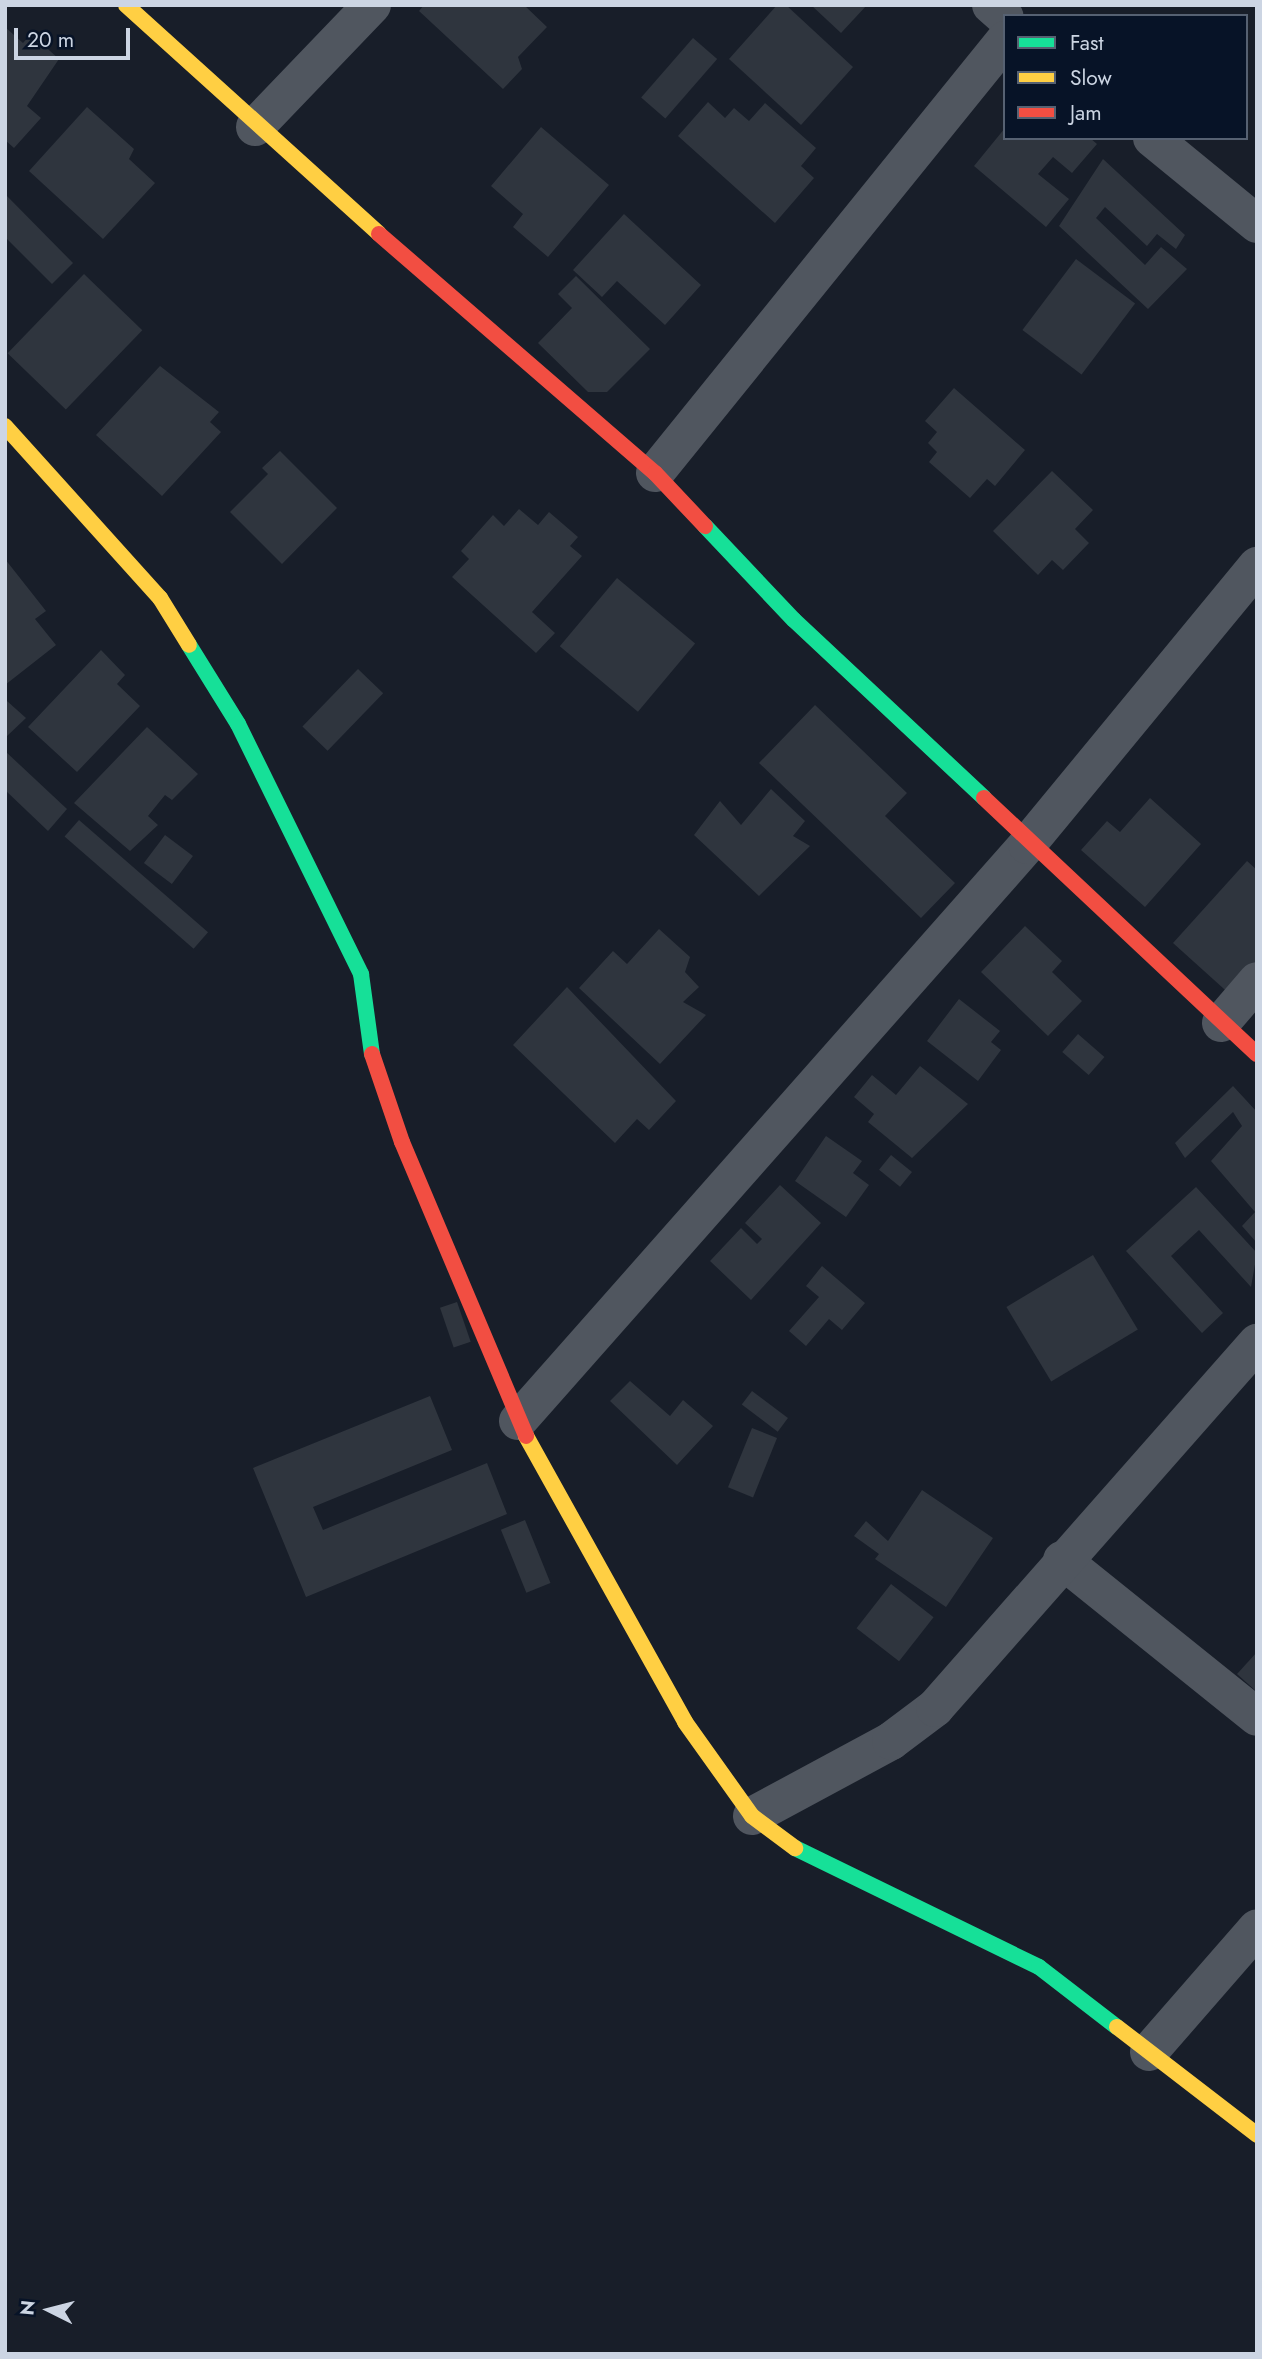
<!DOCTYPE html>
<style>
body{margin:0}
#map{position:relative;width:1262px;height:2359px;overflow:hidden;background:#181e29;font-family:Jost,sans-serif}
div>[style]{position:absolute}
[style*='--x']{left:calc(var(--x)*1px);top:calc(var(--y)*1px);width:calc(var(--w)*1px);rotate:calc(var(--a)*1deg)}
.building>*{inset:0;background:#2f353e;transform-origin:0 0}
.street>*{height:38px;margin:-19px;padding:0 19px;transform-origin:19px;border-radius:19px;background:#50565f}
.fast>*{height:16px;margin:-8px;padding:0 8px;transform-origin:8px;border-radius:8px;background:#16e098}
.slow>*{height:16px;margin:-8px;padding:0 8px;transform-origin:8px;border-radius:8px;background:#ffcf43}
.jam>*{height:16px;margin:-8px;padding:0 8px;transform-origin:8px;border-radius:8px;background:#f24e42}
span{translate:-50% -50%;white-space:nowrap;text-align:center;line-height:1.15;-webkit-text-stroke:5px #071327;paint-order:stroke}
.frame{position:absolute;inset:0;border:7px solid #ccd5e3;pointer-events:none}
.legend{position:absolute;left:1003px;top:14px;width:245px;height:126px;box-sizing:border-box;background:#071327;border:2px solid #566172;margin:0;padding:9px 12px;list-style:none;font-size:21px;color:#ccd5e3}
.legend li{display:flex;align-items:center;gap:14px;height:35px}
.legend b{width:35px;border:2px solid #566172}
.north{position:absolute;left:14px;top:2275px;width:70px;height:70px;-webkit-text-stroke:5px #071327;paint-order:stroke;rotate:276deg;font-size:19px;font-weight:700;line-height:28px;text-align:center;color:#ccd5e3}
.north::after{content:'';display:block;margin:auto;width:24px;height:32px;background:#ccd5e3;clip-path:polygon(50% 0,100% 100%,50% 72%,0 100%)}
.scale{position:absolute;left:14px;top:28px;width:116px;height:32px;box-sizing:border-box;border:4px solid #ccd5e3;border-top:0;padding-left:9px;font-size:21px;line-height:24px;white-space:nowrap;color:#ccd5e3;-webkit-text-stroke:5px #071327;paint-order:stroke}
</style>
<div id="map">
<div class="building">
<div style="clip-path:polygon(424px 5px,524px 5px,547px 27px,518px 57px,522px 69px,503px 89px,419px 11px)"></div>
<div style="clip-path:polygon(777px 5px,786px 5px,853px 67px,801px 125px,729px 59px)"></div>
<div style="clip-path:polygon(811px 5px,867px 5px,841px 33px)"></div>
<div style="clip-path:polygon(5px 27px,23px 43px,31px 34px,59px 59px,27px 106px,41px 118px,14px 148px,5px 140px)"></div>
<div style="left:693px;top:38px;width:32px;height:79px;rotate:41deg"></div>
<div style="clip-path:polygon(708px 102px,725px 118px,734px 108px,749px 121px,765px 103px,816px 148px,801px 166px,814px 178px,775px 223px,678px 136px)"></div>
<div style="clip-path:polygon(87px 107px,134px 149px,129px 159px,155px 183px,103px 239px,29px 171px)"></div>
<div style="clip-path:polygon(541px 127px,609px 185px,548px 257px,513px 227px,523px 214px,491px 186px)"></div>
<div style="clip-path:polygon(1005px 128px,1005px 138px,1090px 138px,1097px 144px,1072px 173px,1053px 157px,1038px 174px,1069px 199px,1046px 227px,974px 166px)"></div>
<div style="clip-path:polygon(1103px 159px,1185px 235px,1176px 249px,1157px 234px,1147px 246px,1105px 207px,1096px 218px,1145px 265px,1161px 247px,1187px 269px,1148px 309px,1059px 226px)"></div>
<div style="clip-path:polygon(5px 194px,73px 263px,52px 284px,5px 237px)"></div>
<div style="clip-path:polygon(624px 214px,701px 285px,665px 325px,617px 281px,602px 297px,573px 270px)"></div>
<div style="left:1076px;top:259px;width:74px;height:89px;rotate:37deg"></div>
<div style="left:84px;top:274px;width:81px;height:110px;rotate:44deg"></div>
<div style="clip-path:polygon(576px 276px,650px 349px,607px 392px,588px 392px,538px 343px,572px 308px,558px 294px)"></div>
<div style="clip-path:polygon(160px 366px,219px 412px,210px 422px,221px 432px,162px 496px,96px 435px)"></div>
<div style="clip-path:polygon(954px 388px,1025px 450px,995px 486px,987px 479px,970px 498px,929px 462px,937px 452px,928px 443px,937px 432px,925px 421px)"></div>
<div style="clip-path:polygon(280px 451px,337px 508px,282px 564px,230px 512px,268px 474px,262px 468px)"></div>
<div style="clip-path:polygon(1052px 471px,1093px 510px,1075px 529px,1089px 543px,1063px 570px,1052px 560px,1038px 575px,993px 531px)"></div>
<div style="clip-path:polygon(519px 509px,538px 525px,549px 512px,578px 537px,570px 546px,582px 556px,532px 612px,555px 633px,536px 653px,452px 577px,469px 559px,461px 551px,493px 515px,504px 526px)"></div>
<div style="clip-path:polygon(5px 559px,46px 611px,35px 619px,56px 645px,5px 685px)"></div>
<div style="left:617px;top:578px;width:102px;height:89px;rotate:40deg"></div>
<div style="clip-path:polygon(101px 650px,125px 675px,117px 684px,140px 706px,77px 772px,28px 727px)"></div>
<div style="left:358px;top:669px;width:35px;height:80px;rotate:44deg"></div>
<div style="clip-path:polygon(7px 701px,26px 718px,5px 738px,5px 703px)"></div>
<div style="clip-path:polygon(815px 705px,907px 793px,885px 816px,955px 883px,921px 918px,759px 763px)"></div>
<div style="clip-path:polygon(147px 727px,198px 774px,172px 800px,165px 795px,148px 816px,158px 825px,130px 851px,74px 803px)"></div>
<div style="clip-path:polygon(5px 751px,67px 809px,48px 831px,5px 790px)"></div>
<div style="clip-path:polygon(771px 789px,805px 821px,793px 836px,810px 846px,759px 896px,694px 835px,720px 801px,741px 825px)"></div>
<div style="clip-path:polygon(1150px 798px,1201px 844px,1145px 907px,1081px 850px,1107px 821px,1120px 832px)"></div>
<div style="left:79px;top:820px;width:171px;height:22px;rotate:41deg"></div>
<div style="left:165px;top:835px;width:35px;height:35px;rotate:37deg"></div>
<div style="clip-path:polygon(1247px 861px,1257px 870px,1257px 973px,1234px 998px,1173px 943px)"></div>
<div style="clip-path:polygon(1025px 926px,1062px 961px,1052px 972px,1082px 1001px,1048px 1036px,981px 972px)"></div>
<div style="clip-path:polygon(659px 929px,690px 957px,685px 972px,699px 987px,683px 1002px,706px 1015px,660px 1064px,579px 988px,613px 951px,627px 964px)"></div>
<div style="clip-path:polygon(567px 987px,676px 1101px,649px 1130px,637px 1119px,615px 1143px,513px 1045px)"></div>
<div style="clip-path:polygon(959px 999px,1000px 1031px,991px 1042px,1001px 1050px,978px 1081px,927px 1041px)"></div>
<div style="left:1078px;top:1034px;width:35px;height:24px;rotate:41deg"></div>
<div style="clip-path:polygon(920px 1066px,968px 1104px,912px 1158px,868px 1122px,874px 1114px,854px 1097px,872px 1075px,896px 1095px)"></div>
<div style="clip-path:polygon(1233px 1086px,1257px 1112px,1257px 1243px,1242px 1226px,1255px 1212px,1211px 1161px,1242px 1126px,1233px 1112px,1185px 1158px,1175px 1143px)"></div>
<div style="clip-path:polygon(826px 1136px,862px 1161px,853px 1173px,869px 1185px,846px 1217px,795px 1181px)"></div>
<div style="left:891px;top:1155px;width:27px;height:19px;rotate:39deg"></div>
<div style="clip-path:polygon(780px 1185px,821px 1223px,751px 1300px,710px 1261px,741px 1228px,757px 1244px,762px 1239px,745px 1223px)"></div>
<div style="clip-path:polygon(1196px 1187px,1257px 1253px,1251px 1287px,1199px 1230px,1171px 1256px,1223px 1313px,1202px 1333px,1126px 1251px)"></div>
<div style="left:1093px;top:1255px;width:87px;height:101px;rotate:59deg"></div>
<div style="clip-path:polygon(822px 1266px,865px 1303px,842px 1330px,829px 1319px,806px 1346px,789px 1331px,819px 1297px,806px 1286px)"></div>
<div style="left:457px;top:1302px;width:42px;height:18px;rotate:71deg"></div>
<div style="clip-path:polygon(630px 1381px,670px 1416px,683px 1400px,713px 1426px,677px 1465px,610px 1401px)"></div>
<div style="left:752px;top:1391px;width:45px;height:17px;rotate:37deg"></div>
<div style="clip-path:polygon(430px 1396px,452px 1450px,313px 1507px,323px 1530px,487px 1463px,507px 1514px,306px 1597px,253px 1468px)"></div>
<div style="left:752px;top:1428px;width:27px;height:64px;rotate:22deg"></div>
<div style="clip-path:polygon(922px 1490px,993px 1538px,946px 1607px,875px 1559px,879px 1554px,854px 1536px,866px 1521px,888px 1541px)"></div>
<div style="left:525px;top:1520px;width:68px;height:26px;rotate:68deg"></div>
<div style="left:891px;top:1584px;width:54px;height:56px;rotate:38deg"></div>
<div style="clip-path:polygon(1257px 1652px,1257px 1692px,1237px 1674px)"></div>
</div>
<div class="street">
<div style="--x:991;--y:5;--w:18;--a:41"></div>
<div style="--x:255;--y:127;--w:169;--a:-46.2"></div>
<div style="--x:1152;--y:138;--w:136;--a:39.3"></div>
<div style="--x:655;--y:473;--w:557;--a:-51.05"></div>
<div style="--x:1221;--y:1023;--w:55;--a:-49.4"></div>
<div style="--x:518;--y:1421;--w:769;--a:-48.53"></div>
<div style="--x:1027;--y:845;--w:362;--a:-50.5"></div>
<div style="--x:1062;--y:1560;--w:250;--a:38.8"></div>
<div style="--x:752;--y:1816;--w:158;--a:-28.3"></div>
<div style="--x:891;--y:1741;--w:55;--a:-36.9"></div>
<div style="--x:935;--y:1708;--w:487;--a:-48.6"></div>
<div style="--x:1149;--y:2052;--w:164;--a:-48.9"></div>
</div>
<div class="fast">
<div style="--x:705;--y:526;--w:129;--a:46.6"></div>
<div style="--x:794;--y:620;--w:260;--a:43.1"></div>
<div style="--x:189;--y:645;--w:93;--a:58.2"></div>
<div style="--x:238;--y:724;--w:279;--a:63.8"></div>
<div style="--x:361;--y:974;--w:81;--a:82.2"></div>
<div style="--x:795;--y:1848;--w:271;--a:26"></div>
<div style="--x:1039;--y:1967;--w:98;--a:37.6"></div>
</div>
<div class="slow">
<div style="--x:126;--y:5;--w:341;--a:42.1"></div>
<div style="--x:5;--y:426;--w:232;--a:48"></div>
<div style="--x:160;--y:598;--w:55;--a:58.3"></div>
<div style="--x:526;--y:1436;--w:327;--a:60.9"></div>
<div style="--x:685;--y:1722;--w:115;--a:54.5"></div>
<div style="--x:752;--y:1816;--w:54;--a:36.7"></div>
<div style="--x:1117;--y:2027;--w:177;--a:37.6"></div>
</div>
<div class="jam">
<div style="--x:379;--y:234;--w:365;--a:40.9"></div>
<div style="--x:655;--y:473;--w:73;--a:46.7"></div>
<div style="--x:984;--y:798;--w:374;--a:43.2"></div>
<div style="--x:372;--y:1054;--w:93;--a:71.2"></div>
<div style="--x:402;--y:1142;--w:319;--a:67.1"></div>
</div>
<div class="frame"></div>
<ul class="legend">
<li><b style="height:9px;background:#16e098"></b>Fast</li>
<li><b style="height:9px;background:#ffcf43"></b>Slow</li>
<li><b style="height:9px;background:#f24e42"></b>Jam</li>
</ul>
<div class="north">N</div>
<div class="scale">20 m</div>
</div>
